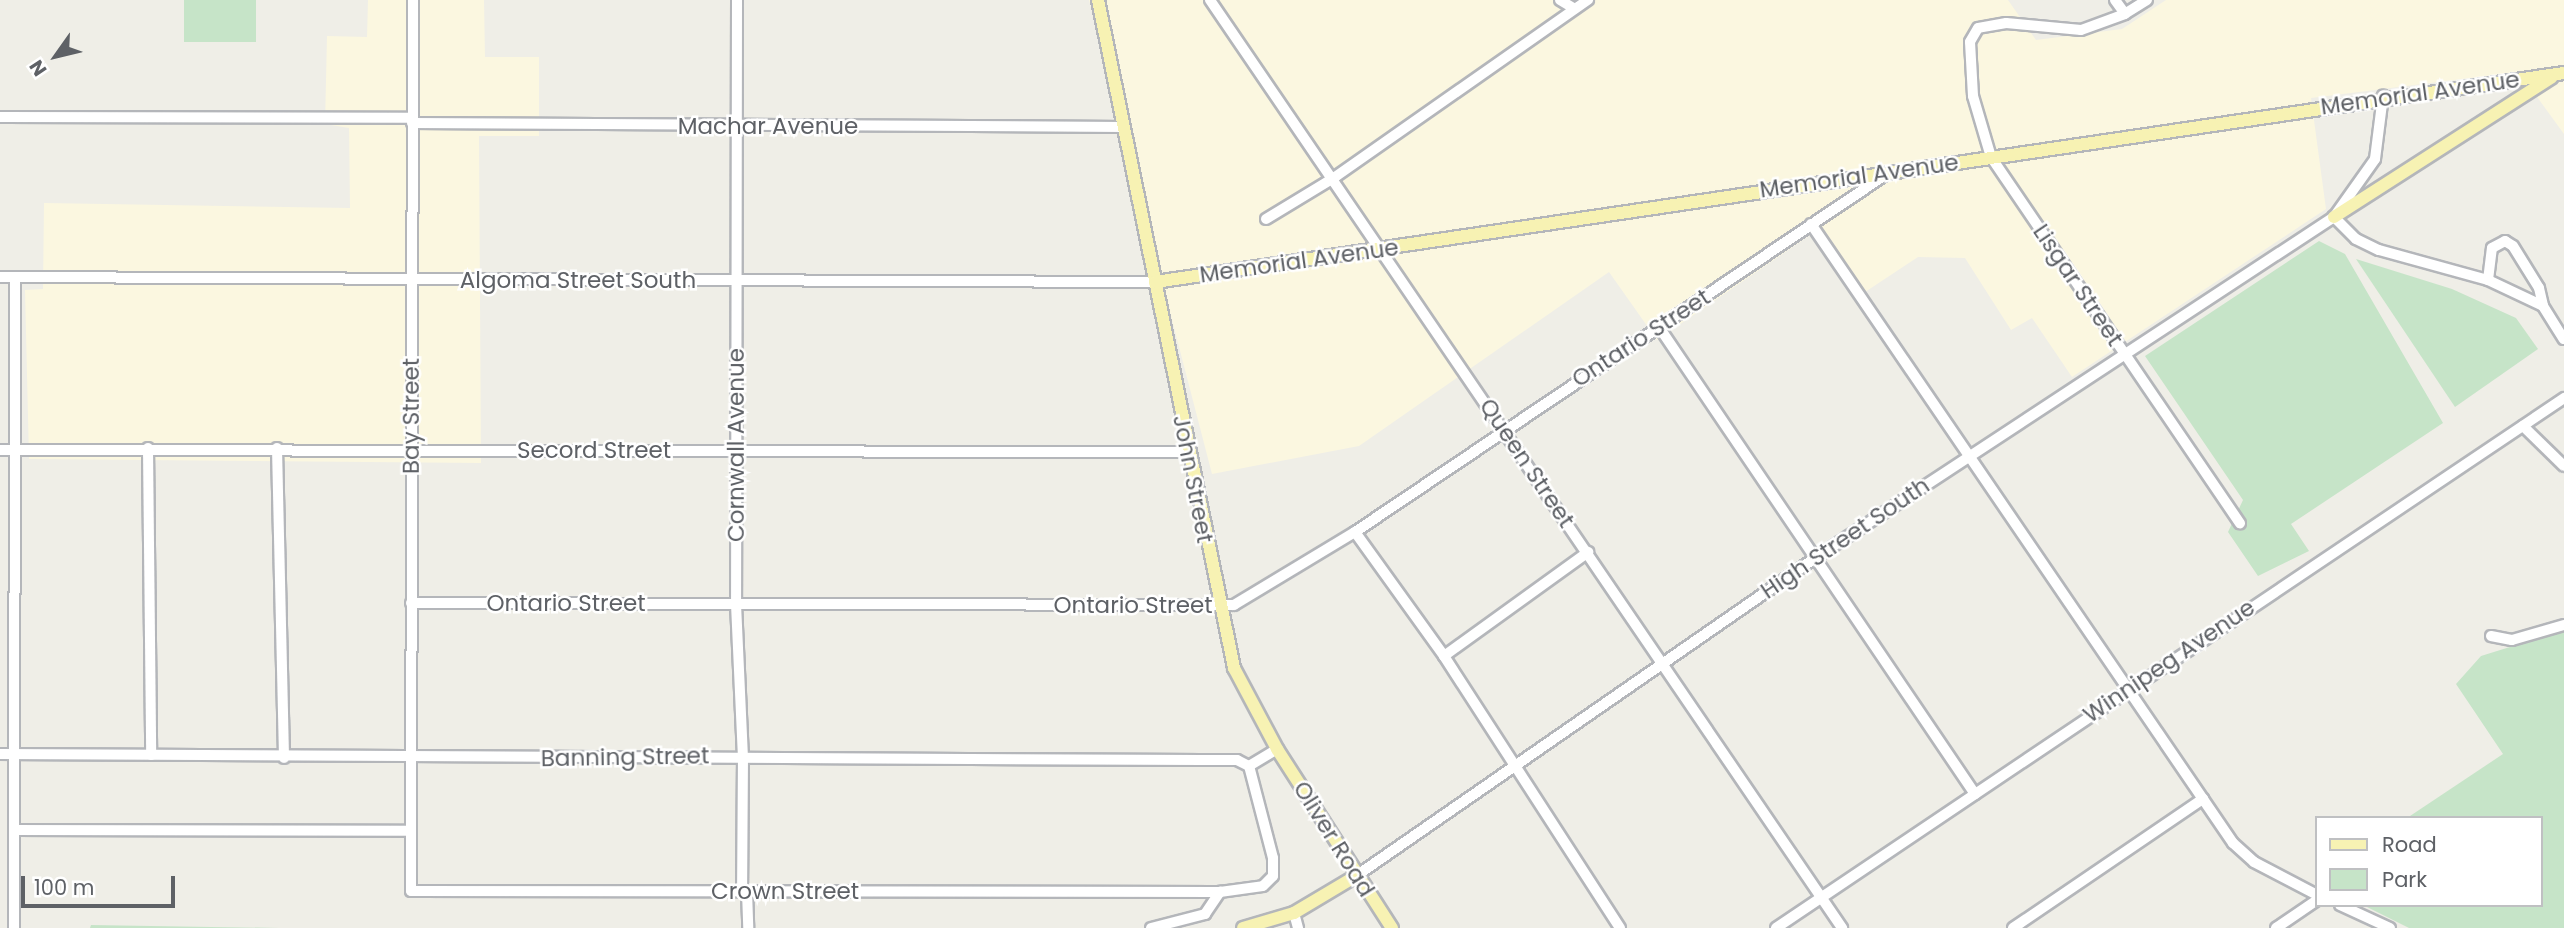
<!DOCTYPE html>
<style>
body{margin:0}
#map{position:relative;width:2564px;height:928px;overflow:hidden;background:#efeee7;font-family:Poppins,sans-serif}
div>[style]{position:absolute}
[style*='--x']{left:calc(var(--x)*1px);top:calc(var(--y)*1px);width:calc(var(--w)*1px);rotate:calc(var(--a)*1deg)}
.commercial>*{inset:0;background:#fbf7e0}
.green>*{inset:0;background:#c6e4c8;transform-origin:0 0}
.roads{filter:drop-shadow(2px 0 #b4b6ba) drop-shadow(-2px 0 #b4b6ba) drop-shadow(0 2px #b4b6ba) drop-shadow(0 -2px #b4b6ba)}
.minor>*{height:10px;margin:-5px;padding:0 5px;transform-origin:5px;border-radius:5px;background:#fff}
.major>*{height:12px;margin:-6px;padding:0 6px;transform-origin:6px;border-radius:6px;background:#f7f2b3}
span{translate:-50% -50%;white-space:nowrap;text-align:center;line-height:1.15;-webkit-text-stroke:5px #fff;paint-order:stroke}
.street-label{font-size:23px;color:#5e6166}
.legend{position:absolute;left:2315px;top:816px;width:228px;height:91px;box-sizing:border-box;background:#fff;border:2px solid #bfc0c2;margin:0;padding:9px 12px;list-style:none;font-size:21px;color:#5e6166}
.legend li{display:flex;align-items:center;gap:14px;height:35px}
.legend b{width:35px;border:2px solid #bfc0c2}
.north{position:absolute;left:21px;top:21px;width:70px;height:70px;-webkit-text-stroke:5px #fff;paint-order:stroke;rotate:236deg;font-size:19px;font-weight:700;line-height:28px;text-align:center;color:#5e6166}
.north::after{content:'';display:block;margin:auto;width:24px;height:32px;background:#5e6166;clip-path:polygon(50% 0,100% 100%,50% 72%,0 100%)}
.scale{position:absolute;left:21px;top:876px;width:154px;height:32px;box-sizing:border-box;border:4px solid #5e6166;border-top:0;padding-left:9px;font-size:21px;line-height:24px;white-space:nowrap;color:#5e6166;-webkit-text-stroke:5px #fff;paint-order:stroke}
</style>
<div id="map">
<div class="commercial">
<div style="clip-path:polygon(368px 0,484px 0,485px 57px,539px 57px,539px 136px,479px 136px,481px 463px,29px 459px,25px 290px,43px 289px,44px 203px,350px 208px,349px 128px,325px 124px,327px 36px,367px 37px)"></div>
<div style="clip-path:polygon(1089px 0,2008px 0,2036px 40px,2122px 29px,2166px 0,2564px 0,2564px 134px,2519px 72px,2311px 98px,2326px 209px,2072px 377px,2032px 318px,2011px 330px,1965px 258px,1918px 257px,1856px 298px,1813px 233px,1657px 340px,1609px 272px,1359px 446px,1212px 474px)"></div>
</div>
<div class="green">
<div style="left:184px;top:0;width:72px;height:42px"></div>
<div style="clip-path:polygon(2319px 241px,2345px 254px,2443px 423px,2291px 524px,2309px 551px,2258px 576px,2228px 532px,2243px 500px,2145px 356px)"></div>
<div style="clip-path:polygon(2356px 259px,2452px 289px,2516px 318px,2538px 349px,2455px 407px)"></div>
<div style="clip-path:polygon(2564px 630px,2564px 928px,2409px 928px,2363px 905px,2541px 905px,2541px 818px,2407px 818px,2503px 754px,2456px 684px,2481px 656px)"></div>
<div style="clip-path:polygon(91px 925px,279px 928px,90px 928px)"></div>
</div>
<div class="roads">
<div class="minor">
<div style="--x:413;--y:0;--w:891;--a:90.13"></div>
<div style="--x:411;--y:891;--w:809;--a:0.07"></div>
<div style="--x:1220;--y:892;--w:43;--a:-7.9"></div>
<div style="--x:1263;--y:886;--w:14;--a:-45"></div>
<div style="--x:1273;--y:876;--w:18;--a:-90"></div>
<div style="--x:1273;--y:858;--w:95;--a:-104.6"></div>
<div style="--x:737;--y:0;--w:604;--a:90.09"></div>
<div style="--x:736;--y:604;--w:152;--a:87.4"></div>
<div style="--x:743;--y:756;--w:134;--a:90.4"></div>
<div style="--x:1210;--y:0;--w:1123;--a:55.74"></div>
<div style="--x:1560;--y:0;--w:17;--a:31"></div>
<div style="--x:2115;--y:0;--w:17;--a:54"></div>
<div style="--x:2147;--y:0;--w:26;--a:148"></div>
<div style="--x:2125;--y:14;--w:47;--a:160"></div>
<div style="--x:2081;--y:30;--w:75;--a:-174.7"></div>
<div style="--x:2006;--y:23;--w:28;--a:170"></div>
<div style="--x:1978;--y:28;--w:16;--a:120"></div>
<div style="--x:1970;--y:42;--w:54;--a:86.8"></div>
<div style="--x:1973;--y:96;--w:64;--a:73.6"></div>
<div style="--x:1991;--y:157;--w:443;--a:55.8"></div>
<div style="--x:0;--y:117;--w:412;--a:0.1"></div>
<div style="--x:412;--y:123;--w:712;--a:0.32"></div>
<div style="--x:2334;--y:217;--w:31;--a:45"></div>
<div style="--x:2356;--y:239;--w:25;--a:26"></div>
<div style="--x:2379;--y:250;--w:113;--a:15.4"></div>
<div style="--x:2488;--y:280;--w:61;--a:25.3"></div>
<div style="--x:2543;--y:306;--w:39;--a:58"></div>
<div style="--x:1266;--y:219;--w:81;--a:-31.3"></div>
<div style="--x:1335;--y:177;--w:309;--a:-35"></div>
<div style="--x:1811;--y:224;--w:749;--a:55.72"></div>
<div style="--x:2233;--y:843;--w:28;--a:42"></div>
<div style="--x:2254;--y:862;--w:71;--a:27.6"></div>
<div style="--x:0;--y:277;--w:1155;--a:0.25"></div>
<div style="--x:2488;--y:280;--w:32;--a:-83"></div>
<div style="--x:2492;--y:248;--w:15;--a:-28"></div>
<div style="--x:2505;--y:241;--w:9;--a:32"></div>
<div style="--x:2513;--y:246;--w:49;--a:58.2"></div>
<div style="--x:2539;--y:288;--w:18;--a:77"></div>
<div style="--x:1659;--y:327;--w:564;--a:55.92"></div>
<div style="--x:2523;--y:426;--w:57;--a:44.3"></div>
<div style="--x:148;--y:448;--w:307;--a:89.4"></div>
<div style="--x:277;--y:448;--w:310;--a:88.7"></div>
<div style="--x:0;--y:450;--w:1189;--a:0.1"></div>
<div style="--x:1355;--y:532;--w:153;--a:54.3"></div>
<div style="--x:1444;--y:656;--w:324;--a:57.1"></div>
<div style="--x:411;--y:603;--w:823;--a:0.14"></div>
<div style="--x:1234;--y:605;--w:141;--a:-31.1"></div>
<div style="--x:1355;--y:532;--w:639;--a:-33.96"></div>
<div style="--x:2491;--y:636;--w:21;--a:11"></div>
<div style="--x:2512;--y:640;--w:54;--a:-16.1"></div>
<div style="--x:1444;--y:656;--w:178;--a:-35.8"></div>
<div style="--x:0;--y:754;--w:1203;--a:0.29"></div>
<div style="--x:1203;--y:760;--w:34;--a:0"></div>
<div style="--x:1237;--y:760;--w:13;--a:27"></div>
<div style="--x:1249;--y:766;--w:33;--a:-31"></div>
<div style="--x:15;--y:830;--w:394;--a:0.1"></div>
<div style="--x:1356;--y:876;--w:558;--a:-34.71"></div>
<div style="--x:1815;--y:558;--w:621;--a:-33.31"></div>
<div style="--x:2334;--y:217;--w:71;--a:-54.7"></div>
<div style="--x:2375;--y:159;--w:64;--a:-82.8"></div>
<div style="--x:747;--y:891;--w:37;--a:88"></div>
<div style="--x:2340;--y:905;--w:55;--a:24.7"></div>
<div style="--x:1294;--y:913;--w:16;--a:75"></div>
<div style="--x:14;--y:928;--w:651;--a:-89.91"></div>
<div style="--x:1151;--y:928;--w:56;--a:-14.5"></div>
<div style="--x:1205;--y:914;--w:27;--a:-56"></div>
<div style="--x:1776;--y:928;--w:950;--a:-33.92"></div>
<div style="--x:2013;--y:928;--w:230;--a:-34.2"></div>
<div style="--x:2276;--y:928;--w:50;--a:-34.3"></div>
</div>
<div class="major">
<div style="--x:1098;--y:0;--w:682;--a:78.49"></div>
<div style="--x:1234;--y:668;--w:92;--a:62"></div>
<div style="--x:1277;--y:749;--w:213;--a:57.3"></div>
<div style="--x:2334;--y:217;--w:259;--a:-32.7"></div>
<div style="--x:1155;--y:282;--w:1424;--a:-8.44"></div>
<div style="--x:1243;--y:928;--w:53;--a:-16.4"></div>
<div style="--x:1294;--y:913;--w:72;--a:-30.8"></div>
</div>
</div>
<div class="street-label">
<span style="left:2420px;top:93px;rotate:-8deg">Memorial Avenue</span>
<span style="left:768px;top:126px">Machar Avenue</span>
<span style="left:1859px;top:176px;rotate:-8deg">Memorial Avenue</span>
<span style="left:1299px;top:261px;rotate:-8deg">Memorial Avenue</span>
<span style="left:578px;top:280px">Algoma Street South</span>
<span style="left:2078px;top:285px;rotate:56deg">Lisgar Street</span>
<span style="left:1641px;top:338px;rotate:-33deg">Ontario Street</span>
<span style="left:411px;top:416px;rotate:-90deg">Bay Street</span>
<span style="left:736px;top:445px;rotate:-90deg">Cornwall Avenue</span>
<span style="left:594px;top:450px">Secord Street</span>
<span style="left:1527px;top:463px;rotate:56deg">Queen Street</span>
<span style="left:1193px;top:479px;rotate:79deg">John Street</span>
<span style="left:1845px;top:538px;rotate:-34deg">High Street South</span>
<span style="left:566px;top:603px">Ontario Street</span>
<span style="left:1133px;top:605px">Ontario Street</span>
<span style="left:2169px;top:661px;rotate:-34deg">Winnipeg Avenue</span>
<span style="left:625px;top:757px;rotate:-1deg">Banning Street</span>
<span style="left:1334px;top:839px;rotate:58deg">Oliver Road</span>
<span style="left:785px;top:891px">Crown Street</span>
</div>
<ul class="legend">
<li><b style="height:9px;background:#f7f2b3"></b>Road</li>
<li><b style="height:19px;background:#c6e4c8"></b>Park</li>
</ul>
<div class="north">N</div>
<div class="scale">100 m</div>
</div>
